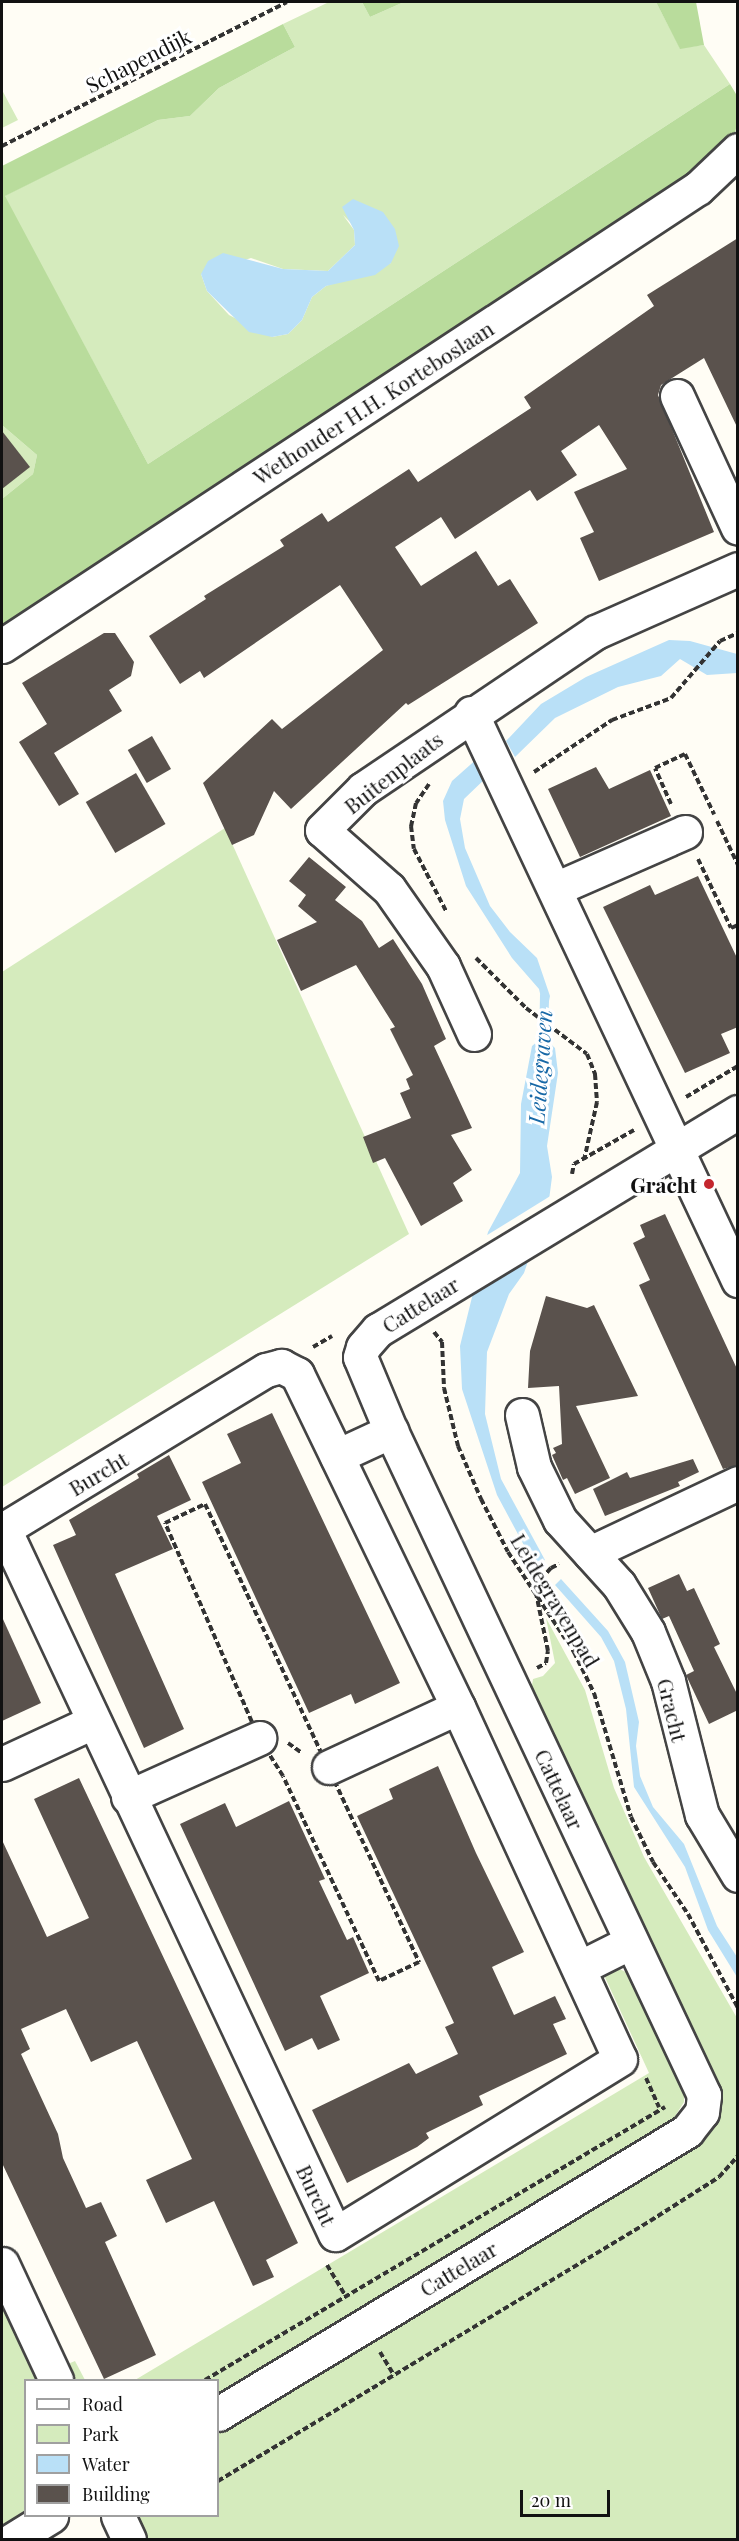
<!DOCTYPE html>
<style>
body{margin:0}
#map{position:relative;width:739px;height:2541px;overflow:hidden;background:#fffdf5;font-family:"Playfair Display",serif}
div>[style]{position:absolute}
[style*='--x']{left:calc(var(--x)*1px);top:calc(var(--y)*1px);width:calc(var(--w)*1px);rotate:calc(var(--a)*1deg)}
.green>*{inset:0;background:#d5ebbd}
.forest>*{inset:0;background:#b9dc9c}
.water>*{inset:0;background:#b9e0f7}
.pier>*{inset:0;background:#fffdf5}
.stream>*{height:9px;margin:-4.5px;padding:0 4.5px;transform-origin:4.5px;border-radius:4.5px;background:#b9e0f7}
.building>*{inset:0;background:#5a524d;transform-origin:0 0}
.path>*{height:4px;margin-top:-2px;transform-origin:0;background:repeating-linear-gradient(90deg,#333 0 6px,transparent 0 9px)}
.roads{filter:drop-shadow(2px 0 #444) drop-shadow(-2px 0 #444) drop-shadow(0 2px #444) drop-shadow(0 -2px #444)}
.street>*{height:33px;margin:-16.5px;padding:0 16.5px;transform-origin:16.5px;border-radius:16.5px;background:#fff}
.dots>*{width:16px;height:16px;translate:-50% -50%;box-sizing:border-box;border:3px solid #fff;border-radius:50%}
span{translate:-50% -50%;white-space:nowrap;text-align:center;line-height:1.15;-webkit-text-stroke:6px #fff;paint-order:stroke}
.street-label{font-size:21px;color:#111}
.poi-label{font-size:21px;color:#111;font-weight:700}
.right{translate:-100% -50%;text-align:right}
.water-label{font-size:22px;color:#1768a6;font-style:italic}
.frame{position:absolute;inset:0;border:3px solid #111;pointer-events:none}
.legend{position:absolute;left:24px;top:2379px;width:195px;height:138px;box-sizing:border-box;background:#fff;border:2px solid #a0a0a0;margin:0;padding:8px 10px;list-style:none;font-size:18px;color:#111}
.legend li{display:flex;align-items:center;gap:12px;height:30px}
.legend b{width:30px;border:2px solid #a0a0a0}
.scale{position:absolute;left:520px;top:2490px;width:90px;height:27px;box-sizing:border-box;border:3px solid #111;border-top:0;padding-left:8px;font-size:18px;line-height:21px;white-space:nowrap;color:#111;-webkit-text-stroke:4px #fff;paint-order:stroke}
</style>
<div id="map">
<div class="green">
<div style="clip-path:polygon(evenodd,329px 2px,362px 2px,370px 17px,404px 2px,656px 2px,680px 48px,704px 45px,730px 84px,148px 464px,4px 196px,158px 120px,190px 116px,219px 88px,295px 47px,283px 24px,329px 2px,343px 215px,391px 263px,326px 286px,312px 297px,302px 320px,288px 334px,272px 337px,229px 315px,207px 291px,201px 274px,251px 258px,283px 269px,328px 271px,355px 245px,354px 230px,343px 215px)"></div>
<div style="clip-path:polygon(2px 90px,18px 120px,2px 128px)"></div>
<div style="clip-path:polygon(2px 425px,37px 455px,33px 474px,2px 499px)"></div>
<div style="clip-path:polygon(225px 828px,409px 1234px,2px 1487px,2px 972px)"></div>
<div style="clip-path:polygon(546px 1618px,585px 1690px,614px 1788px,644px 1857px,737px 2018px,737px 2539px,139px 2540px,128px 2516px,218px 2516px,218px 2431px,466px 2281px,719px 2104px,531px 1692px,533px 1679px,543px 1676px,555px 1663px)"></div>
<div style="clip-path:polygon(617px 1968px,628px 1973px,684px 2093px,684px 2102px,672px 2121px,218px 2396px,218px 2380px,135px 2380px,649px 2073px,603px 1973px)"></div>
<div style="clip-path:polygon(2px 2294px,42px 2380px,26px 2380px,25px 2512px,2px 2526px)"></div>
<div style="clip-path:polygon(75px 2361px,85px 2380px,64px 2380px,58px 2368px)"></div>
</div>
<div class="forest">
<div style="clip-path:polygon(362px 2px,404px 2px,370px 17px)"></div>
<div style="clip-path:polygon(656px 2px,696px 2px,704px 45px,680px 49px)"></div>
<div style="clip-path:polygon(283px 24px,295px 47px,219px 88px,190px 116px,158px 120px,5px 196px,148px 464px,730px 84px,736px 94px,737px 123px,734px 139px,712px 161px,2px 627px,2px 499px,33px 474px,37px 455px,2px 425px,2px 166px)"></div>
</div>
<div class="water">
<div style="clip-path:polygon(353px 199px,383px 212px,395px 229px,399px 246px,391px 263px,375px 275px,326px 286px,312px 297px,302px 320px,288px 334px,272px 337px,249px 332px,207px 291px,201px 274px,208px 261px,223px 253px,283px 269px,328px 271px,355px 245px,354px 230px,342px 207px)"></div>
<div style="clip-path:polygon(669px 640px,690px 641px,737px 654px,737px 673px,707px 675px,680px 659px,661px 676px,618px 687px,555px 718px,515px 757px,506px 741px,541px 704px,586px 677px)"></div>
<div style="clip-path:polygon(479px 757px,488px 776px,464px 799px,460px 819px,465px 848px,490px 906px,510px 932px,537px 958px,550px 996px,548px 1006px,543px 1006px,539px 989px,512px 958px,466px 886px,445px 820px,443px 801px,452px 781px)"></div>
<div style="clip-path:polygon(543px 1037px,555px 1048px,558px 1073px,547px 1146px,552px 1177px,549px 1200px,524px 1273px,509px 1294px,487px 1352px,485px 1414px,501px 1479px,545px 1560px,534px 1564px,497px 1495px,462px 1389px,460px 1346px,488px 1232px,520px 1173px,521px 1104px,532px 1046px)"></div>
<div style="clip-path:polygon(561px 1579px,608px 1631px,625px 1662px,639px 1722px,636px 1746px,640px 1776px,653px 1807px,684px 1844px,717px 1926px,737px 1957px,737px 1977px,708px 1930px,685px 1867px,634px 1787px,626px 1709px,614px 1661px,601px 1637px,555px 1585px)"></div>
</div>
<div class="pier">
<div style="clip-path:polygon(552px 1195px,532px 1258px,469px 1295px,484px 1237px)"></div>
</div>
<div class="stream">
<div style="--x:543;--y:1047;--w:52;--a:-88.9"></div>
</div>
<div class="building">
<div style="clip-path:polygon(738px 238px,738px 429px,704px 358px,661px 385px,658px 395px,714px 532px,599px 581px,580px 538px,594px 532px,574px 492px,627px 469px,599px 425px,561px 451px,577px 475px,537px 501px,530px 490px,455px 539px,441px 517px,395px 547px,421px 586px,476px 551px,498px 586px,510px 579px,538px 623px,408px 705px,406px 703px,291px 809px,274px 791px,254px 835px,232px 845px,203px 783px,272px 719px,282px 729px,383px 650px,340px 585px,204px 678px,200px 671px,180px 684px,149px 636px,206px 599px,204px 596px,284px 546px,280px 540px,322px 513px,328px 522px,409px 469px,418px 482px,531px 408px,524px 397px,654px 306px,647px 295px)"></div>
<div style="clip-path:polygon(2px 431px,30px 467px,2px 489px)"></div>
<div style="clip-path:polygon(104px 633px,115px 633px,134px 662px,131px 676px,109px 690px,122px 711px,54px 753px,79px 794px,59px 806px,19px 742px,47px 724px,22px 683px)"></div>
<div style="left:152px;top:736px;width:38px;height:28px;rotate:60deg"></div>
<div style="clip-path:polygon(596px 767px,609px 789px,650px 770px,671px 816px,580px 857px,548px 789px)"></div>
<div style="left:136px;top:773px;width:59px;height:58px;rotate:60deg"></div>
<div style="clip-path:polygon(309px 857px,346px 887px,335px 900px,362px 921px,379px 948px,393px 939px,422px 984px,446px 1039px,434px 1046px,472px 1128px,451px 1135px,472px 1170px,453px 1183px,463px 1201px,421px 1226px,385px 1158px,373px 1163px,363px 1137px,411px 1118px,400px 1093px,410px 1089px,406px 1079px,413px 1075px,390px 1029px,395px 1027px,356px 965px,301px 991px,277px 940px,317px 922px,298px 906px,306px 895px,289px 881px)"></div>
<div style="clip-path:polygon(698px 876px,738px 960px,738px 1027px,721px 1034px,730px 1053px,685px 1073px,603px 907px,650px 885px,655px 895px)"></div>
<div style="clip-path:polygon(665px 1214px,738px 1371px,738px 1465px,723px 1469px,639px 1285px,650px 1280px,633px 1243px,645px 1237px,640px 1225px)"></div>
<div style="clip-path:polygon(546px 1296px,587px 1308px,594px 1305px,638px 1396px,576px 1406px,610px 1478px,575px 1494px,567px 1478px,563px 1480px,552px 1455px,556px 1453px,553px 1448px,562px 1444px,559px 1386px,528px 1388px,530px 1351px)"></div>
<div style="clip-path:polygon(272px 1413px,400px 1683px,355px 1704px,351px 1694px,309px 1713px,202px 1482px,241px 1463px,227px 1434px)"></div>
<div style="clip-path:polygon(169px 1455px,191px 1500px,157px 1516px,173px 1549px,115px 1574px,184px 1729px,144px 1748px,53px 1545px,76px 1535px,69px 1520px,139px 1478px,137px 1474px)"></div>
<div style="clip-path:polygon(693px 1459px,699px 1472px,678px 1482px,680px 1486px,605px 1516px,593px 1489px,627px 1472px,630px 1478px)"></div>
<div style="clip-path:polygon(679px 1574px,687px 1591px,694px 1588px,720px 1644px,714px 1647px,738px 1696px,738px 1710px,709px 1724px,686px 1675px,694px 1671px,669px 1616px,662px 1619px,648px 1588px)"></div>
<div style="clip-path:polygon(2px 1617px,41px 1703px,2px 1721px)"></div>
<div style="clip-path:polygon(438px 1766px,476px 1853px,524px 1952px,492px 1967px,514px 2015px,555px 1996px,566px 2019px,553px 2024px,567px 2054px,479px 2096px,483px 2105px,426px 2133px,429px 2138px,417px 2147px,347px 2183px,312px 2110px,409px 2063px,416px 2074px,458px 2054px,445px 2027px,454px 2023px,357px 1816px,393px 1799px,389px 1789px)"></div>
<div style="clip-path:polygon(79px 1778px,298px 2243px,266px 2260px,274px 2277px,253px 2286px,214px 2201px,166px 2223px,146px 2180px,192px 2159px,137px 2041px,91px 2062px,66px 2009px,21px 2029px,30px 2049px,21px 2054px,58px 2134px,63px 2158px,86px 2208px,101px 2202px,117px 2236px,105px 2242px,156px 2355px,104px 2379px,2px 2163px,2px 1840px,47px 1937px,89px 1918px,34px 1799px)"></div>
<div style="clip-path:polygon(289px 1801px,325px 1879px,319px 1881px,347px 1940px,353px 1937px,369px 1973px,320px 1996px,340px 2040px,318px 2050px,312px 2038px,285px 2051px,180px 1824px,225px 1803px,236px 1827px)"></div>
</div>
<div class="path">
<div style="--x:2;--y:146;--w:319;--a:-26.8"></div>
<div style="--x:534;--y:772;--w:94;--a:-33.7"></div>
<div style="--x:612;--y:720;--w:63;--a:-20.4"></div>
<div style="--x:671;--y:698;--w:75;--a:-49.3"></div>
<div style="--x:720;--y:641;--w:20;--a:-24"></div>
<div style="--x:429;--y:784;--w:23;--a:124"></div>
<div style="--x:416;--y:803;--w:24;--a:102"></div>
<div style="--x:411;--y:826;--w:23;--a:83"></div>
<div style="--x:414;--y:849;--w:70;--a:62.7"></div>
<div style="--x:671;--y:804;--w:39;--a:-114"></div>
<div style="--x:655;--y:768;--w:33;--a:-25"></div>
<div style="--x:685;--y:754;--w:67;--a:64.2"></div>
<div style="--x:717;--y:821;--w:49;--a:64.5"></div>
<div style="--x:698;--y:859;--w:76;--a:64.4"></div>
<div style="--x:731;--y:928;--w:8;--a:-23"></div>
<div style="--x:476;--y:958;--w:71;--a:45"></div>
<div style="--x:526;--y:1008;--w:76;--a:37"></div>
<div style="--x:587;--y:1054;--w:22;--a:68"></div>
<div style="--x:595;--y:1074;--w:28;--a:86"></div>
<div style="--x:597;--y:1102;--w:59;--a:102.6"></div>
<div style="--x:686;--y:1097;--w:61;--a:-30.8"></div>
<div style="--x:572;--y:1174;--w:10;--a:-79"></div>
<div style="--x:574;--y:1164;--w:69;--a:-29.5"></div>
<div style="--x:434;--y:1332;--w:13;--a:51"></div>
<div style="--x:442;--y:1342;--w:46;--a:87.5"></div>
<div style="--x:444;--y:1388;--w:60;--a:76.4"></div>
<div style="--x:458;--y:1446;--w:58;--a:66.5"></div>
<div style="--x:481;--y:1499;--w:59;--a:63"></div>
<div style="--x:508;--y:1552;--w:120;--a:56.6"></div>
<div style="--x:574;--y:1652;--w:46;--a:64"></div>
<div style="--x:594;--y:1693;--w:129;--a:73.4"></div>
<div style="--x:631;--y:1817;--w:50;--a:63.9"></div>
<div style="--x:653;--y:1862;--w:63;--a:56.1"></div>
<div style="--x:688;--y:1914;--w:106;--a:62"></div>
<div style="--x:313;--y:1347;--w:22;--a:-30"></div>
<div style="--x:205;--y:1504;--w:506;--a:64.96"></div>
<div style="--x:419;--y:1962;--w:44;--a:154.6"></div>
<div style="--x:379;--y:1981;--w:226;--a:-115.1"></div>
<div style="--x:283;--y:1776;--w:45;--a:-122.3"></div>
<div style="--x:259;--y:1738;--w:235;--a:-113.6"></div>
<div style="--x:165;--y:1523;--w:44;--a:-25.4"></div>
<div style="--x:537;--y:1668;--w:10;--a:-29"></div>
<div style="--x:546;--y:1663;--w:12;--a:-81"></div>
<div style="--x:548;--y:1651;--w:59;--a:-101.7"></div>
<div style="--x:536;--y:1593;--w:15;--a:-70"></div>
<div style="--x:541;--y:1579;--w:15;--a:-48"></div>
<div style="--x:551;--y:1568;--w:9;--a:-27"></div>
<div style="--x:288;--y:1743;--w:17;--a:36"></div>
<div style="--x:646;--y:2078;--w:32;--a:66"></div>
<div style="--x:327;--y:2265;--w:35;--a:59"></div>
<div style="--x:380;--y:2352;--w:27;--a:59"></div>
<div style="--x:205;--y:2380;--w:535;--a:-30.69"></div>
<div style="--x:218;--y:2481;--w:504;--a:-31.04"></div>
<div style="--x:650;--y:2221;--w:82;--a:-32.5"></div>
<div style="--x:719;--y:2177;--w:28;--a:-48"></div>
</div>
<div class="roads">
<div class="street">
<div style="--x:677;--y:396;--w:145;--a:65.2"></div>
<div style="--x:2;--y:646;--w:833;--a:-33.35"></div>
<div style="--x:698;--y:188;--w:55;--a:-43.5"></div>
<div style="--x:471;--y:713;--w:627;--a:64.78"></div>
<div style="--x:555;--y:889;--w:142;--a:-23.7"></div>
<div style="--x:474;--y:1034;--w:75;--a:-114.5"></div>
<div style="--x:443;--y:966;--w:94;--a:-125"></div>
<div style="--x:389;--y:889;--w:89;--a:-138.6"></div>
<div style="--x:322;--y:830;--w:58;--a:-45"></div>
<div style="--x:363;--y:789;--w:281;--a:-34"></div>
<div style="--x:596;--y:632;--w:155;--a:-23.9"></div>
<div style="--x:281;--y:1366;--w:18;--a:27"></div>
<div style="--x:297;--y:1374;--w:370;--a:64.2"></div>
<div style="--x:458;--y:1707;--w:387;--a:65.3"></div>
<div style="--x:620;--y:2059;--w:334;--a:148.4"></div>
<div style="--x:335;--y:2234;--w:779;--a:-115.15"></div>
<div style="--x:4;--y:1529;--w:306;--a:-31.3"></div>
<div style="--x:266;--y:1370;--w:16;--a:-15"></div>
<div style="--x:522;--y:1415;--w:53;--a:77"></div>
<div style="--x:534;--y:1467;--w:59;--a:63.9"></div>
<div style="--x:560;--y:1520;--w:88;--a:47.8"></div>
<div style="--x:619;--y:1585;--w:55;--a:58.3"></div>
<div style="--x:648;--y:1632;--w:53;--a:67.8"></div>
<div style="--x:668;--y:1681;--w:138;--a:75.8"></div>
<div style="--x:702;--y:1815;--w:70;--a:59"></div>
<div style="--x:337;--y:1456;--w:60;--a:-24.8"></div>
<div style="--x:590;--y:1553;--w:164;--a:-25.3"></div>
<div style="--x:2;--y:1764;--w:100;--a:-24.8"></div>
<div style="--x:329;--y:1767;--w:142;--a:-24.9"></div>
<div style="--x:128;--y:1797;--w:144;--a:-24.2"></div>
<div style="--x:579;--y:1968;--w:58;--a:-26.6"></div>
<div style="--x:2;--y:2264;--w:128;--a:65"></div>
<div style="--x:218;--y:2414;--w:548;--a:-31.11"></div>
<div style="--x:687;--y:2131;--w:24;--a:-52"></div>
<div style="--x:702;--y:2112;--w:17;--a:-83"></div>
<div style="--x:704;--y:2095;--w:734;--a:-115.24"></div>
<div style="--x:391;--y:1431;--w:80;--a:-112.7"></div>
<div style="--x:360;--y:1357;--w:10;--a:-73"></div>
<div style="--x:363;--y:1347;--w:23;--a:-49"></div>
<div style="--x:378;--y:1330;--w:421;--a:-31.2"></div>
<div style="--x:118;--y:2516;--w:26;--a:65"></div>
<div style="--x:12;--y:2540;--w:46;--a:-31.6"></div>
</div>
</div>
<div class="dots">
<div style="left:709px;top:1184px;background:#c4262e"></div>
</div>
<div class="street-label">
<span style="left:138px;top:60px;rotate:-27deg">Schapendijk</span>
<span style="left:373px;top:402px;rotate:-33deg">Wethouder H.H. Korteboslaan</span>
<span style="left:393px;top:772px;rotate:-38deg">Buitenplaats</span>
<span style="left:420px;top:1304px;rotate:-32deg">Cattelaar</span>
<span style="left:98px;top:1473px;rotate:-31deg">Burcht</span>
<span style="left:556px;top:1600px;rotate:59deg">Leidegravenpad</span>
<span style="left:673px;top:1710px;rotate:76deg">Gracht</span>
<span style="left:560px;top:1789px;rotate:65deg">Cattelaar</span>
<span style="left:317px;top:2195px;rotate:65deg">Burcht</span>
<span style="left:458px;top:2268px;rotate:-31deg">Cattelaar</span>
</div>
<div class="poi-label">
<span class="right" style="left:697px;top:1184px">Gracht</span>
</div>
<div class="water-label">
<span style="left:540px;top:1067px;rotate:-86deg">Leidegraven</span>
</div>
<div class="frame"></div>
<ul class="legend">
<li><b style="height:8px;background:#fff"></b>Road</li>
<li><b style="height:16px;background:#d5ebbd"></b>Park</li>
<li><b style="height:16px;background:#b9e0f7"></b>Water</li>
<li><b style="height:16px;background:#5a524d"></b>Building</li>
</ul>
<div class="scale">20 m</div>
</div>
